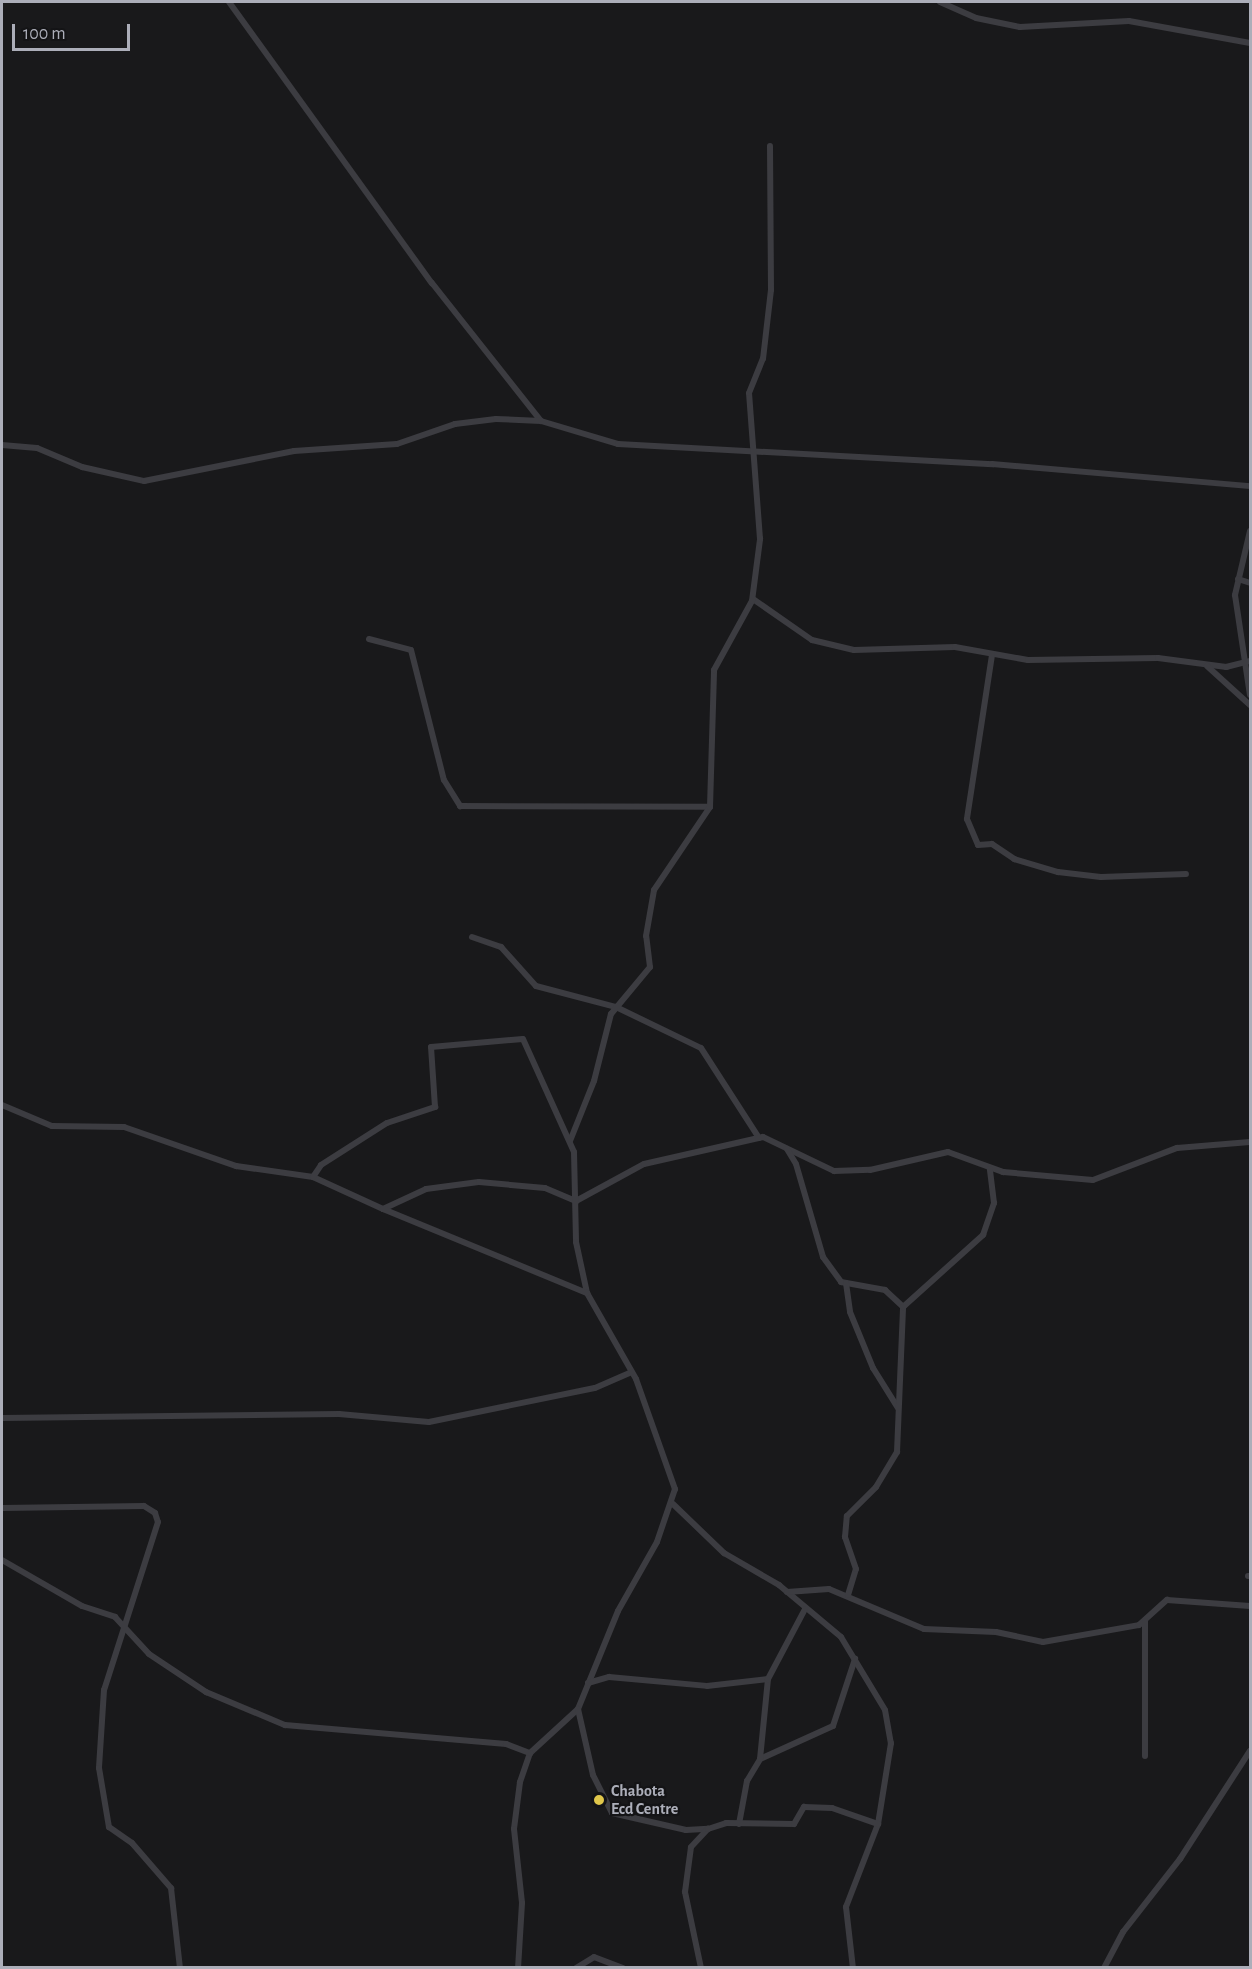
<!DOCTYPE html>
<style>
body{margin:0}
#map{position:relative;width:1252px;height:1969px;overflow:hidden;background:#19191b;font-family:"Alegreya Sans",sans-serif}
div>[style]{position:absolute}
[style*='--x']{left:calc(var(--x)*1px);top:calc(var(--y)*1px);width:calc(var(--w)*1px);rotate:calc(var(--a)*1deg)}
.minor>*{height:6px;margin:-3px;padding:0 3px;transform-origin:3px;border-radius:3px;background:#3c3c41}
.dots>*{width:16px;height:16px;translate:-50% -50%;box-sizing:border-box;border:3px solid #141416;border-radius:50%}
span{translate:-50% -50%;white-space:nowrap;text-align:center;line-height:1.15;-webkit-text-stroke:4.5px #141416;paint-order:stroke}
.poi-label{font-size:16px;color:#acaeb9;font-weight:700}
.left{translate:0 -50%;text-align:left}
.frame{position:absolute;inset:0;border:3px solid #acaeb9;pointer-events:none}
.scale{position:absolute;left:12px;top:24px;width:118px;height:27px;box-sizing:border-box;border:3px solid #acaeb9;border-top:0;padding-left:8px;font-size:18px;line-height:21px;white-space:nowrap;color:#acaeb9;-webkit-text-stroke:4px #141416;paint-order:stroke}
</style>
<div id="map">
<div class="minor">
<div style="--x:229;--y:2;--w:347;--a:54.2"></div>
<div style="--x:432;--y:283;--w:176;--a:51.7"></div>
<div style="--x:940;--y:2;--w:39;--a:24"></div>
<div style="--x:976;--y:18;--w:45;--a:11.6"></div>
<div style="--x:1020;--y:27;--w:109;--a:-3.2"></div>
<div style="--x:1129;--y:21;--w:123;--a:10.3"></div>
<div style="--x:2;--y:445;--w:35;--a:5"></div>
<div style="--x:37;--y:448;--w:49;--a:22.9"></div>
<div style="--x:82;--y:467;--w:64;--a:12.7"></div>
<div style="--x:144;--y:481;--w:153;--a:-11.3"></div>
<div style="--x:294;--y:451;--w:103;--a:-3.9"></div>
<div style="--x:397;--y:444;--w:61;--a:-19"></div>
<div style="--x:455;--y:424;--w:41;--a:-7"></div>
<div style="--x:496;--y:419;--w:45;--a:2.5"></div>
<div style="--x:541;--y:421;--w:80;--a:16.6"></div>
<div style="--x:618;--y:444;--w:375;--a:3.1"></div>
<div style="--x:992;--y:464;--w:259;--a:4.9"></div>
<div style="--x:1250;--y:531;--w:66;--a:103.2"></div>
<div style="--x:1235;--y:595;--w:101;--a:81.5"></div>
<div style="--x:1238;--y:579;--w:13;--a:18"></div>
<div style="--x:753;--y:599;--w:72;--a:34.8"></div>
<div style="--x:812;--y:640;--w:43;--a:13.4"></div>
<div style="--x:854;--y:650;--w:101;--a:-1.7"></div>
<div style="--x:955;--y:647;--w:74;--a:10.1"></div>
<div style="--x:1028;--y:660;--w:130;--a:-0.9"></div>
<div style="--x:1158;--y:658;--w:69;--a:7.5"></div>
<div style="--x:1226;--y:667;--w:25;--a:-14"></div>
<div style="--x:369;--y:639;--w:43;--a:14.7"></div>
<div style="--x:411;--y:650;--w:134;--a:75.8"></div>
<div style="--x:444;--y:780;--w:31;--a:58"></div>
<div style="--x:460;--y:806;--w:250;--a:0.2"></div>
<div style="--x:992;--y:655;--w:166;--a:98.7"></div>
<div style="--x:967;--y:819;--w:28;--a:67"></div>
<div style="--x:978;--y:845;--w:14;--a:-4"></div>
<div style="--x:992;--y:844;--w:27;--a:34"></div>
<div style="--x:1014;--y:859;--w:46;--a:16.5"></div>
<div style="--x:1058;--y:872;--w:43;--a:6.6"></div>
<div style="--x:1101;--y:877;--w:85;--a:-2"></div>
<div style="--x:1207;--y:666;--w:58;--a:42.2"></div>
<div style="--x:472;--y:937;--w:31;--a:19"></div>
<div style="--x:501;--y:947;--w:52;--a:48.1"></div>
<div style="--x:536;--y:986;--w:83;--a:14.7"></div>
<div style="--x:616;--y:1007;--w:94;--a:25.8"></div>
<div style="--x:701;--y:1048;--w:107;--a:57.2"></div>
<div style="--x:2;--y:1105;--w:54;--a:22.8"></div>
<div style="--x:52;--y:1126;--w:72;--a:0.8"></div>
<div style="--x:124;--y:1127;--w:119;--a:19.2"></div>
<div style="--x:236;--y:1166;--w:78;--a:8.1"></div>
<div style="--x:313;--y:1177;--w:77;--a:24.6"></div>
<div style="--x:383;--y:1209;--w:47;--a:-24.9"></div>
<div style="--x:426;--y:1189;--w:53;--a:-7.5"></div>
<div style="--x:479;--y:1182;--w:66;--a:5.2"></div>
<div style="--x:545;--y:1188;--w:34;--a:23"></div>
<div style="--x:576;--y:1201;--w:77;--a:-28.6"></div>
<div style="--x:644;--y:1164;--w:122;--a:-12.8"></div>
<div style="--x:763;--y:1137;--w:79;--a:25.6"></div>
<div style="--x:834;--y:1171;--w:36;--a:-2"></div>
<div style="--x:870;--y:1170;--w:80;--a:-13"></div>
<div style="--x:948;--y:1152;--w:59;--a:20"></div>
<div style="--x:1003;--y:1172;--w:90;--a:5.1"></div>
<div style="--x:1093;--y:1180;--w:90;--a:-20.9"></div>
<div style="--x:1177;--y:1148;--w:73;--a:-4.7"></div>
<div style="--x:570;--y:1141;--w:65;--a:-68.2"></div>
<div style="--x:594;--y:1081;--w:69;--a:-75.8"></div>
<div style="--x:611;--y:1014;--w:61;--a:-50.3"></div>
<div style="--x:650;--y:967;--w:31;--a:-97"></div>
<div style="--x:646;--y:936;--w:47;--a:-80.1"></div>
<div style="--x:654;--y:890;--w:100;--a:-56"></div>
<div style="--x:710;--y:807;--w:137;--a:-88.3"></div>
<div style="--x:714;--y:670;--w:79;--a:-61.2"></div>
<div style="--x:752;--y:601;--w:63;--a:-82.6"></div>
<div style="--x:760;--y:539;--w:146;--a:-94.3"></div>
<div style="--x:749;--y:393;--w:37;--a:-68"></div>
<div style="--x:763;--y:359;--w:69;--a:-83.4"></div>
<div style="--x:771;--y:290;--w:144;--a:-90.4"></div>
<div style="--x:787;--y:1149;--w:17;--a:59"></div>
<div style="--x:796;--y:1164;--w:97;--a:73.8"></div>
<div style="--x:823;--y:1257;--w:31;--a:54"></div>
<div style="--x:841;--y:1282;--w:45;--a:10.3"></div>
<div style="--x:885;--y:1290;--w:25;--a:43"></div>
<div style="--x:313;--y:1177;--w:14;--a:-56"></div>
<div style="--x:321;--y:1165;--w:78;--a:-32.5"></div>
<div style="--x:387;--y:1123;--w:51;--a:-18.4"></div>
<div style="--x:435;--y:1107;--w:60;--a:-93.8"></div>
<div style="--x:431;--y:1047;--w:92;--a:-5"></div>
<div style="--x:523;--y:1039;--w:124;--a:65.7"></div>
<div style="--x:574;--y:1152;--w:90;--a:88.7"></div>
<div style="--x:576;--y:1242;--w:52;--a:77.8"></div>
<div style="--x:587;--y:1293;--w:99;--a:60.3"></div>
<div style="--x:636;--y:1379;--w:117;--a:70.5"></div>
<div style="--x:675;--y:1489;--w:56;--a:108.8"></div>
<div style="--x:657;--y:1542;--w:79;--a:119.5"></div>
<div style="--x:618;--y:1611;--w:106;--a:112.2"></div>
<div style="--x:578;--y:1709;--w:65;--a:137.5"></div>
<div style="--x:530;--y:1753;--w:31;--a:109"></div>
<div style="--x:520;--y:1782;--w:47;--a:97.3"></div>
<div style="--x:514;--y:1829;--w:74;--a:83.8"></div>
<div style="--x:522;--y:1903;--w:65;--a:93.5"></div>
<div style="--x:383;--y:1209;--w:221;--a:22.4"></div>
<div style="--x:846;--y:1283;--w:29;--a:82"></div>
<div style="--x:850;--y:1312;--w:61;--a:67.7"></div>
<div style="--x:873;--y:1368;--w:47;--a:58"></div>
<div style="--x:2;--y:1418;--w:337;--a:-0.7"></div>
<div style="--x:339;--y:1414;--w:90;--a:5.1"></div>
<div style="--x:429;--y:1422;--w:169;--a:-11.6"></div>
<div style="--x:595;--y:1388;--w:40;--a:-23.4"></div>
<div style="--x:673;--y:1504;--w:71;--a:43.9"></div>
<div style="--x:724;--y:1553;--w:64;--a:30.2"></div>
<div style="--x:779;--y:1585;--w:81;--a:40"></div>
<div style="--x:841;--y:1637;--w:85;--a:58.9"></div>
<div style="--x:885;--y:1710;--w:34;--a:80"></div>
<div style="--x:891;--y:1743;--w:82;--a:99.1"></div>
<div style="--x:878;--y:1824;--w:89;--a:111.1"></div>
<div style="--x:846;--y:1907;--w:61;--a:83.5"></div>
<div style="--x:2;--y:1508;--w:142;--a:-0.8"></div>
<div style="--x:144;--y:1506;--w:13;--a:32"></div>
<div style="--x:155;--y:1513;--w:9;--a:72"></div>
<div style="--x:158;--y:1522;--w:176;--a:107.8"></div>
<div style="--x:104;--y:1690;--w:78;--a:93.7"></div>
<div style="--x:99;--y:1768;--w:60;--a:80.4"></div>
<div style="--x:109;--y:1827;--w:28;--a:35"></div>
<div style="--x:132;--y:1843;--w:60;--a:49.1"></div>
<div style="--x:171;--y:1888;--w:81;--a:83.6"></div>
<div style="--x:2;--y:1560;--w:92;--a:29.9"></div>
<div style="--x:82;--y:1606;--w:35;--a:18"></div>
<div style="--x:115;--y:1617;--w:50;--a:47.4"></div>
<div style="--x:149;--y:1654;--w:69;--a:33.7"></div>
<div style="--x:206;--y:1692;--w:86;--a:22.7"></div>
<div style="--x:285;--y:1725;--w:222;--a:4.9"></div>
<div style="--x:506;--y:1744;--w:26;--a:21"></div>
<div style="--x:1248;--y:1576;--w:2;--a:0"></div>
<div style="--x:787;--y:1592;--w:42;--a:-4.1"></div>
<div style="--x:829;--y:1589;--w:103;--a:22.8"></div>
<div style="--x:924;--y:1629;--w:72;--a:2.4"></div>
<div style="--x:996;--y:1632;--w:48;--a:12"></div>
<div style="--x:1043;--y:1642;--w:97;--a:-10"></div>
<div style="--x:1139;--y:1625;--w:38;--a:-42"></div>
<div style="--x:1167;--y:1600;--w:83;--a:4.1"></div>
<div style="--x:848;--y:1595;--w:27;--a:-73"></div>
<div style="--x:856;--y:1569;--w:34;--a:-109"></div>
<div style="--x:845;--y:1537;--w:21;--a:-85"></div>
<div style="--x:847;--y:1516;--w:41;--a:-45"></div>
<div style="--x:876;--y:1487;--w:41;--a:-59"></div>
<div style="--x:897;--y:1452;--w:145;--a:-87.6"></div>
<div style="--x:903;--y:1307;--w:108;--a:-42"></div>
<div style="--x:983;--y:1235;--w:34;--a:-71"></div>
<div style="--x:994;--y:1203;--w:34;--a:-97"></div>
<div style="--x:588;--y:1683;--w:22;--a:-16"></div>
<div style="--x:609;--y:1677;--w:98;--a:5.2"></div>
<div style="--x:707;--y:1686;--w:61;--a:-6.5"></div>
<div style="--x:578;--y:1709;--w:68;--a:77.2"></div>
<div style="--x:593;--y:1775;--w:42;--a:63.4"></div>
<div style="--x:612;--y:1813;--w:76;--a:12.9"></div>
<div style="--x:686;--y:1830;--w:22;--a:-3"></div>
<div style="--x:1145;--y:1756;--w:135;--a:-90"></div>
<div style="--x:760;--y:1759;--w:80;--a:-24.3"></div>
<div style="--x:833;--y:1726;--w:71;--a:-71.8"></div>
<div style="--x:739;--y:1824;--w:44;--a:-79.5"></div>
<div style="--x:747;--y:1781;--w:26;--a:-59"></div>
<div style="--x:760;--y:1759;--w:80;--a:-84.3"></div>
<div style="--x:768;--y:1679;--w:79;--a:-62.1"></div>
<div style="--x:576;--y:1968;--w:21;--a:-31"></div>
<div style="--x:594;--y:1957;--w:31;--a:21"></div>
<div style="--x:701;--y:1968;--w:78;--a:-101.9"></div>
<div style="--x:685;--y:1892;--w:45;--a:-82.4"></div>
<div style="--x:691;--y:1847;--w:25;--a:-47"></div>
<div style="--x:708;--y:1829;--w:19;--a:-18"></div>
<div style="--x:726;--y:1823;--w:68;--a:0.8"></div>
<div style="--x:794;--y:1824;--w:20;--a:-60"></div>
<div style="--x:804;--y:1807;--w:28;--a:2"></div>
<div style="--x:832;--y:1808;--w:49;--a:19.2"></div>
<div style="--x:1104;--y:1968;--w:41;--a:-62.2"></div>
<div style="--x:1123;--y:1932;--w:93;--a:-52"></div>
<div style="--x:1180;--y:1859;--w:129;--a:-57.1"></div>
</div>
<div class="dots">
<div style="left:599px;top:1800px;background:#e0c74b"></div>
</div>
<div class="poi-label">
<span class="left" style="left:611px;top:1800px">Chabota<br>Ecd Centre</span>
</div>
<div class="frame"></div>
<div class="scale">100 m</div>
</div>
